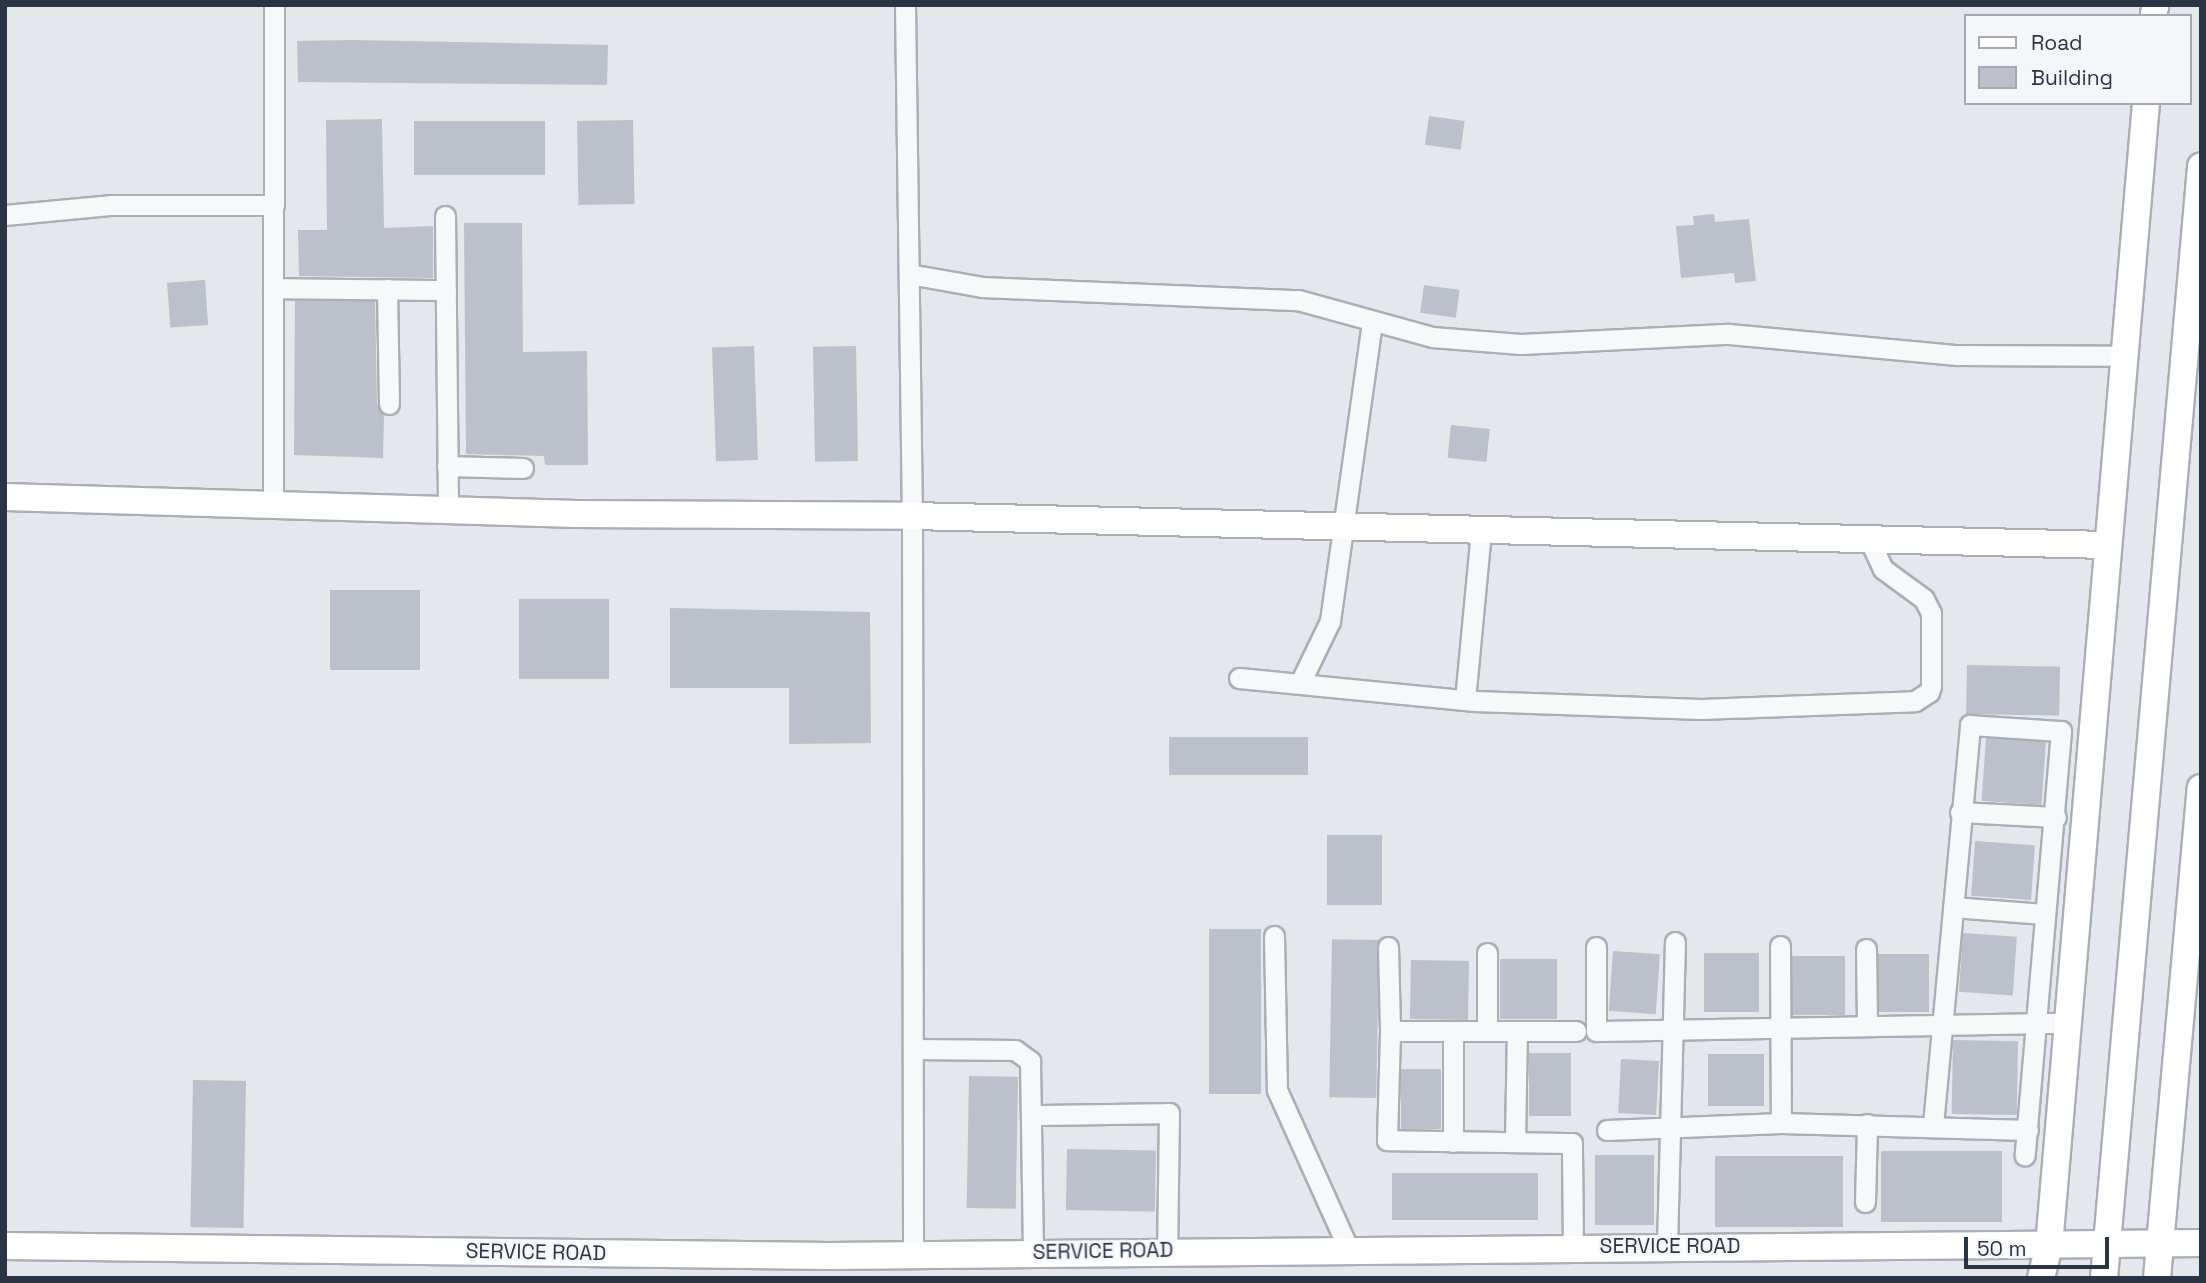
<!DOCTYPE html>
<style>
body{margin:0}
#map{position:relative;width:2206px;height:1283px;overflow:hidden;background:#e4e7ec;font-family:"Space Grotesk",sans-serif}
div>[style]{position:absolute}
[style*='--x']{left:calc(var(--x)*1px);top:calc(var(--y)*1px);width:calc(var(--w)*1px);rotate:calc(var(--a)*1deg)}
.building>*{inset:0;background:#bbc0ca;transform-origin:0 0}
.roads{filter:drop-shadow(2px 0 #a9aeb7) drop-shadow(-2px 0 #a9aeb7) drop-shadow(0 2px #a9aeb7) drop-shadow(0 -2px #a9aeb7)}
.street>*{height:19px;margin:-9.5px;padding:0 9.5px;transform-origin:9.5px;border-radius:9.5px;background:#f7f8fa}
.secondary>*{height:26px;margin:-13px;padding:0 13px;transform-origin:13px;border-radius:13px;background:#fff}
span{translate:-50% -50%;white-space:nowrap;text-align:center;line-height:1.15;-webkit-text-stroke:5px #f4f6f9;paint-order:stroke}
.street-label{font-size:21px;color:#2b3445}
.frame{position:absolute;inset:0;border:7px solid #2b3445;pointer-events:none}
.legend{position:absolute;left:1964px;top:14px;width:228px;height:91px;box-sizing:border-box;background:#f4f6f9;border:2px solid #a4a8b1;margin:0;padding:9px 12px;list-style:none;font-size:21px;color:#2b3445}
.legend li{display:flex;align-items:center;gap:14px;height:35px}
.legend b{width:35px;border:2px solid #a4a8b1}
.scale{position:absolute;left:1964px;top:1237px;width:145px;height:32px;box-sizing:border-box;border:4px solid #2b3445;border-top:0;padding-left:9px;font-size:21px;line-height:24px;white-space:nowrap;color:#2b3445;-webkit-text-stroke:5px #f4f6f9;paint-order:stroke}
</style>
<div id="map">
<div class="building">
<div style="clip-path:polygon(352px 40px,608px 45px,607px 85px,298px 82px,297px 41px)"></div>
<div style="left:1429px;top:116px;width:36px;height:29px;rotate:8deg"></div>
<div style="clip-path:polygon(382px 119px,384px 228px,433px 226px,433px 278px,299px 276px,298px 230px,327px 230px,326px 120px)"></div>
<div style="left:633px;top:120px;width:84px;height:56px;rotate:89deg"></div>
<div style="left:545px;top:121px;width:54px;height:131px;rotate:90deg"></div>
<div style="clip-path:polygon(1714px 214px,1715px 222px,1749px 219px,1756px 281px,1735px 283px,1734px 273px,1681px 278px,1676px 226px,1694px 225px,1693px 216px)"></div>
<div style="clip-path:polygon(464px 223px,522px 223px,523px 352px,587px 351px,588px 465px,545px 465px,544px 456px,466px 454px)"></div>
<div style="left:205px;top:280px;width:45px;height:38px;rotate:86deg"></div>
<div style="left:1424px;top:285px;width:36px;height:28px;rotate:8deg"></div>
<div style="clip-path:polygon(295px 301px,375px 301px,377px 404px,384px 416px,383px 458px,294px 455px)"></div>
<div style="left:754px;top:346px;width:114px;height:42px;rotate:88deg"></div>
<div style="left:856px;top:346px;width:115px;height:43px;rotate:89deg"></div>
<div style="left:1451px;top:425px;width:39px;height:33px;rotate:6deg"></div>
<div style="left:330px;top:590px;width:90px;height:80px"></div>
<div style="left:519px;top:599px;width:90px;height:80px"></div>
<div style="clip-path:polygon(670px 608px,870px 612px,871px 743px,789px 744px,789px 688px,670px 688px)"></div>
<div style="left:1967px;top:665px;width:93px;height:49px;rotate:1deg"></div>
<div style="left:1169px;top:737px;width:139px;height:38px"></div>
<div style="left:1986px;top:738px;width:60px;height:63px;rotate:4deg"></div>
<div style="left:1327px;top:835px;width:55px;height:70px"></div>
<div style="left:1975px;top:841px;width:60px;height:55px;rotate:4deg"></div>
<div style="left:1209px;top:929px;width:52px;height:165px"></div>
<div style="left:1963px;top:933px;width:54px;height:59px;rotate:4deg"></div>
<div style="left:1379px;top:940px;width:158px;height:47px;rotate:91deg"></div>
<div style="left:1613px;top:951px;width:47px;height:60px;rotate:4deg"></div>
<div style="left:1704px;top:953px;width:55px;height:59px"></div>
<div style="left:1878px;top:954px;width:51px;height:58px"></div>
<div style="left:1792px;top:956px;width:53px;height:59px"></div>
<div style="left:1500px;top:959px;width:57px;height:60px"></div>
<div style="left:1411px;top:960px;width:58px;height:59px;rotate:1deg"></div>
<div style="left:1953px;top:1040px;width:65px;height:74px;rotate:1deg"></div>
<div style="left:1571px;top:1053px;width:63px;height:42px;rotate:90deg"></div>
<div style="left:1708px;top:1054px;width:56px;height:52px"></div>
<div style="left:1621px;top:1059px;width:38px;height:54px;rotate:3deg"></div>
<div style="left:1441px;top:1069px;width:60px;height:40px;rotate:90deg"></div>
<div style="left:969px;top:1076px;width:49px;height:132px;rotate:1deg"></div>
<div style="left:193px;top:1080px;width:53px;height:147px;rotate:1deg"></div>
<div style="left:1067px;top:1149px;width:89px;height:61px;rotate:1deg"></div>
<div style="left:1881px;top:1151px;width:121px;height:71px"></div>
<div style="left:1595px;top:1155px;width:59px;height:70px"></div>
<div style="left:1715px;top:1156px;width:128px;height:71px"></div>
<div style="left:1538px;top:1173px;width:47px;height:146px;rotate:90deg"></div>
</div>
<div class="roads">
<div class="street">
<div style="--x:905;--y:5;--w:511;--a:89.22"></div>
<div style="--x:912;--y:516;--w:738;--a:89.92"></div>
<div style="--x:5;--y:215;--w:105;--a:-5.4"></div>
<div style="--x:110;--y:205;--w:164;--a:0"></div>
<div style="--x:445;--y:216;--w:293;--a:89.4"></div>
<div style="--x:909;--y:274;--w:74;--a:10.1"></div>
<div style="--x:982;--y:287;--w:316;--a:2.4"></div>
<div style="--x:1298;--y:300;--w:139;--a:15.4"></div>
<div style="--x:1432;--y:337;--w:89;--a:4.5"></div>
<div style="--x:1521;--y:344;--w:208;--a:-2.8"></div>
<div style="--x:1729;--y:334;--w:229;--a:5.3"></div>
<div style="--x:1957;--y:355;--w:165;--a:0.3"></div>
<div style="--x:273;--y:288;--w:173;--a:0.7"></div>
<div style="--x:387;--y:289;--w:115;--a:89"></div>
<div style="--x:447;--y:466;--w:76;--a:1.5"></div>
<div style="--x:273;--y:504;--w:499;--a:-89.9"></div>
<div style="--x:1239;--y:678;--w:237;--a:5.6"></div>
<div style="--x:1475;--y:701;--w:226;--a:2"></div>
<div style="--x:1701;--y:709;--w:214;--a:-2.1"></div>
<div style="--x:1915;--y:701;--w:17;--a:-33"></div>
<div style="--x:1929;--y:692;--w:6;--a:-72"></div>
<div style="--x:1931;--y:686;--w:73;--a:-90"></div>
<div style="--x:1931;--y:613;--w:16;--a:-117"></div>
<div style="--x:1924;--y:599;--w:51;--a:-143.8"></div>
<div style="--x:1883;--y:569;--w:31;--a:-115"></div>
<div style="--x:1300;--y:683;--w:69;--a:-64.2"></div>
<div style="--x:1330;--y:621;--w:301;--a:-82"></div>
<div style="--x:1465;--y:700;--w:170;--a:-84.6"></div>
<div style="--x:1960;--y:812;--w:96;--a:3"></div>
<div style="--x:1953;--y:907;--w:91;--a:4.4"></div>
<div style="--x:1274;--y:936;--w:154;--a:88.9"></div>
<div style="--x:1277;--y:1090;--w:173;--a:65.8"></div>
<div style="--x:1780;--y:946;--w:177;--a:89.7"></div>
<div style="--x:1388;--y:947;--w:84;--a:88.6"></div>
<div style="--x:1596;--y:947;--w:84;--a:90"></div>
<div style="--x:1596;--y:1031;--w:471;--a:-1"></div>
<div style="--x:1866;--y:949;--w:76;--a:89.2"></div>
<div style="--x:1487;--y:953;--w:78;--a:90"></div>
<div style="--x:913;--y:1049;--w:102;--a:0.6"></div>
<div style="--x:1015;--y:1050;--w:19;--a:36"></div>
<div style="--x:1030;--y:1061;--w:191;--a:89.1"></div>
<div style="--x:1033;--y:1115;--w:136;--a:-0.8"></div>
<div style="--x:1169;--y:1113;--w:137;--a:90.8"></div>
<div style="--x:1933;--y:1125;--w:402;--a:-84.7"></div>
<div style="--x:1970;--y:725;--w:91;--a:3.8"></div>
<div style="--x:2061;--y:731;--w:426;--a:94.9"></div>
<div style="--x:1607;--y:1130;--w:174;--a:-2.3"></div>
<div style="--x:1781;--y:1123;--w:247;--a:1.6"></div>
<div style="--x:1515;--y:1141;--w:110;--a:-89"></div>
<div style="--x:1453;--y:1142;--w:111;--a:-90"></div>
<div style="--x:1865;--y:1202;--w:78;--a:-88.5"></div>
<div style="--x:1573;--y:1246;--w:103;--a:-90.6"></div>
<div style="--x:1572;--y:1143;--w:185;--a:-179.1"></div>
<div style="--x:1387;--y:1140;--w:109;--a:-88.4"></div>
<div style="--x:1390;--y:1031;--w:186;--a:0"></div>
<div style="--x:1667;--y:1246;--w:304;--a:-88.5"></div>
</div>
<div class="secondary">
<div style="--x:2154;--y:16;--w:11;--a:-85"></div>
<div style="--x:5;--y:497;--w:572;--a:1.7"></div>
<div style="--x:577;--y:514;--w:335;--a:0.3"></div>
<div style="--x:912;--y:516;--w:1195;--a:1.39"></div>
<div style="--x:5;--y:1246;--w:824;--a:0.7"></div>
<div style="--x:829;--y:1256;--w:1372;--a:-0.54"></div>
<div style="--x:2041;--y:1278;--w:33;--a:-76"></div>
<div style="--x:2049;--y:1246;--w:1147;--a:-85.15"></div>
<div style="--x:2104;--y:1278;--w:1116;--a:-85.01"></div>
<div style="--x:2157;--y:1278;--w:492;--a:-84.9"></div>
</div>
</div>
<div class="street-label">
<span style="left:1670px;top:1246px">SERVICE ROAD</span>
<span style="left:1103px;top:1251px;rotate:-1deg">SERVICE ROAD</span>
<span style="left:536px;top:1252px;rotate:1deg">SERVICE ROAD</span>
</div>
<div class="frame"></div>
<ul class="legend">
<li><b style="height:9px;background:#fff"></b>Road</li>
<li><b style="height:19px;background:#bbc0ca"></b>Building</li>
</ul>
<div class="scale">50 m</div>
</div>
